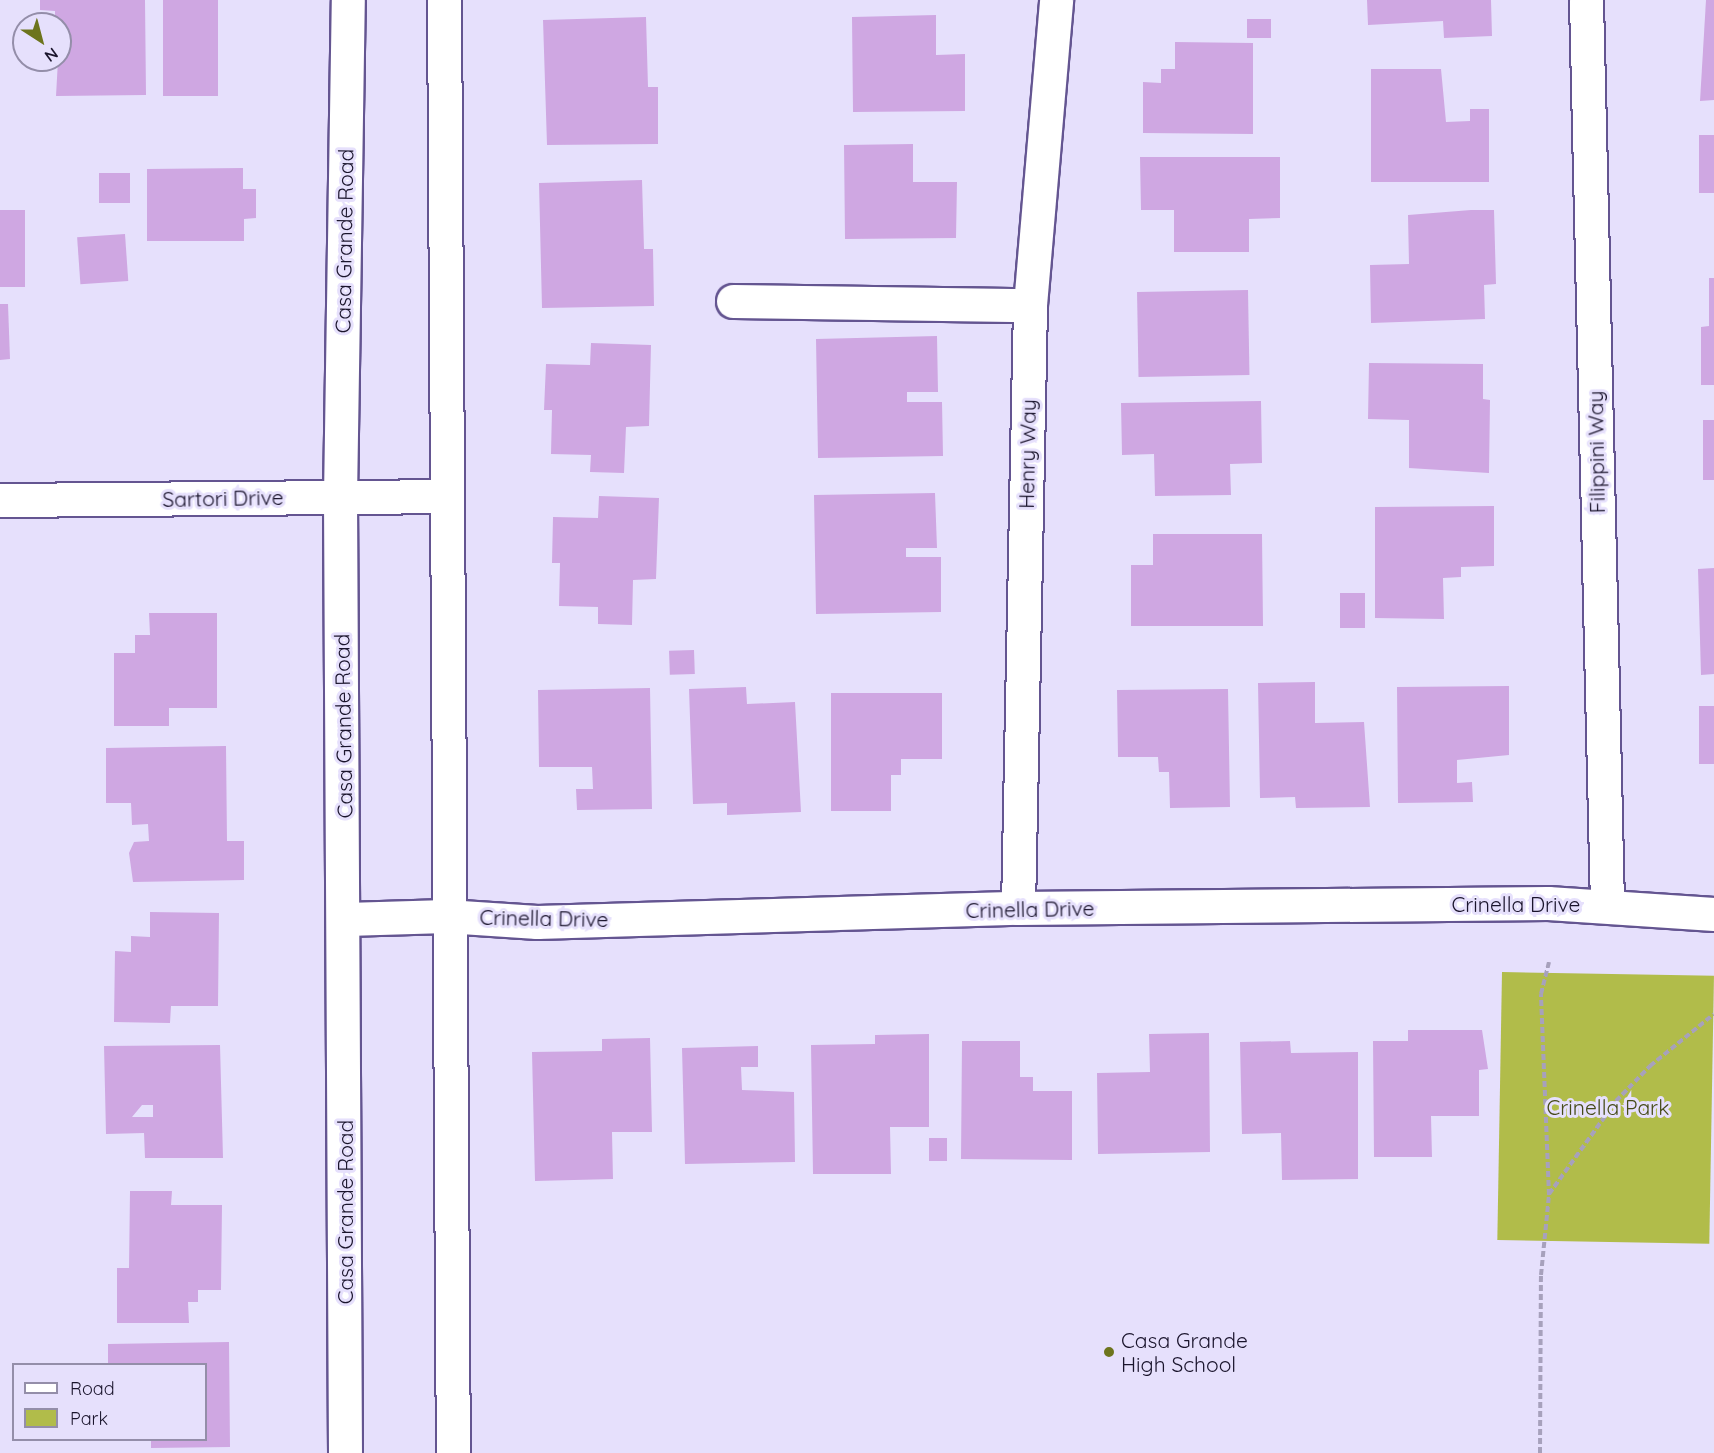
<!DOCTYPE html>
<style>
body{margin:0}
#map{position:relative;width:1714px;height:1453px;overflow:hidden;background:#e6e0fc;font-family:Quicksand,sans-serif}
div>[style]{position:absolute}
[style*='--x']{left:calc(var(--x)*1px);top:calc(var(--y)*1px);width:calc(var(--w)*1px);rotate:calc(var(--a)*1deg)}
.green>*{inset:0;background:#b1bc4a;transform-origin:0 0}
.building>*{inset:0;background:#cfa7e2;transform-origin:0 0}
.path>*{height:4px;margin-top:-2px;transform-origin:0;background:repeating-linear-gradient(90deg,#a7a1bc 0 6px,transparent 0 9px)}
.roads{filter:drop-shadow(2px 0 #645591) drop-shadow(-2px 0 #645591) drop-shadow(0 2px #645591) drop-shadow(0 -2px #645591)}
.minor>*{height:33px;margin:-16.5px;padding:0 16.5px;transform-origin:16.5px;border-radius:16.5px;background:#fff}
.major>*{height:33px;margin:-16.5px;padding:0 16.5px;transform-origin:16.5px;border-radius:16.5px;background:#fff}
.dots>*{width:16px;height:16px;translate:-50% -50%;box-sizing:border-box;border:3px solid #e6e0fc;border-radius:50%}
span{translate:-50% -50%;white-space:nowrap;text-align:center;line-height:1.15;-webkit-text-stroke:6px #e6e0fc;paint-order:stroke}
.street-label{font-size:21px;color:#1a142c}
.park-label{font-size:21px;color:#464b18}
.poi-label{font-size:21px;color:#1a142c}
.left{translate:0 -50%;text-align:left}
.legend{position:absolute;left:12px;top:1363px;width:195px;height:78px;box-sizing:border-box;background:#e6e0fc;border:2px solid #948ea9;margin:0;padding:8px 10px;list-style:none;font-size:18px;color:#1a142c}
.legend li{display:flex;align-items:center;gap:12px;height:30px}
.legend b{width:30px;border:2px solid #948ea9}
.north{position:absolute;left:12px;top:12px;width:60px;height:60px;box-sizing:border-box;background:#e6e0fc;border:2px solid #948ea9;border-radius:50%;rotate:144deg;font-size:16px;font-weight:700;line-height:24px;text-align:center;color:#1a142c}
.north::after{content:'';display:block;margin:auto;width:21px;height:27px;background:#6d741d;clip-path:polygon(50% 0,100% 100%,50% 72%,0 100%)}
</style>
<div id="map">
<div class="green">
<div style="left:1502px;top:972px;width:212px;height:268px;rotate:1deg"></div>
</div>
<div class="building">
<div style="clip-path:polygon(40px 0,145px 0,146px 95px,56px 96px,60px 24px,55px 24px,55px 11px,40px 10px)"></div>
<div style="left:163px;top:0;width:55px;height:96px"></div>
<div style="clip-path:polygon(1367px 0,1491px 0,1492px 36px,1444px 38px,1443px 21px,1368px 25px)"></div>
<div style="clip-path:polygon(1706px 0,1714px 0,1714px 100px,1700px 101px)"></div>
<div style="clip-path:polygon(936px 15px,936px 55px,965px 54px,965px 111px,853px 112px,852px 17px)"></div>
<div style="clip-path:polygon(646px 17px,648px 87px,658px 87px,658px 144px,547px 145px,543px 20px)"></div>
<div style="left:1247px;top:19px;width:24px;height:19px"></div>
<div style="clip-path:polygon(1175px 42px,1253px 43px,1253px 134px,1143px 133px,1143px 82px,1161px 83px,1161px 69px,1175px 69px)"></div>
<div style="clip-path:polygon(1371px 69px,1441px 69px,1446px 122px,1470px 121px,1470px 109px,1489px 109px,1489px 182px,1371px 182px)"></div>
<div style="left:1714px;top:135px;width:58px;height:15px;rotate:90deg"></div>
<div style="clip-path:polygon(913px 144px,913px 182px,957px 182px,956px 238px,845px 239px,844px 145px)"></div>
<div style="clip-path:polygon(1140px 157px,1280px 157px,1280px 218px,1249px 219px,1249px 252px,1174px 252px,1174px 210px,1141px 210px)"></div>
<div style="clip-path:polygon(243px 168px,243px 189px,256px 189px,256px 218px,244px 219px,244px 241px,147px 241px,147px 169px)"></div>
<div style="left:99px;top:173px;width:31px;height:30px"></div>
<div style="clip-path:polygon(642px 180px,644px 249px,653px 249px,654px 306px,542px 308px,539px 183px)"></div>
<div style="left:0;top:210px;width:25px;height:77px"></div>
<div style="clip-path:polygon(1471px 210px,1494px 210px,1496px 284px,1484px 285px,1485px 319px,1371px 323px,1370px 265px,1409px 264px,1408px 215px)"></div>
<div style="left:125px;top:234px;width:47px;height:48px;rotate:86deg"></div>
<div style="clip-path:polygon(1709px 278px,1714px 278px,1714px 385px,1701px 385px,1701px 327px,1709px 326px)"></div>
<div style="left:1248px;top:290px;width:85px;height:111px;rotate:89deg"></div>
<div style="clip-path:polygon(0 304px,8px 304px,10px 359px,0 360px)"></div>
<div style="clip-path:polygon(937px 336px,938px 392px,907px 392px,907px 402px,942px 402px,943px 456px,818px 458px,816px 339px)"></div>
<div style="clip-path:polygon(591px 343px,651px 345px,649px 426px,626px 427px,624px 473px,590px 472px,591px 455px,551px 454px,552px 410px,544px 410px,546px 364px,590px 365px)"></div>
<div style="clip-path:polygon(1369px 363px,1483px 364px,1483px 399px,1490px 400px,1489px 473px,1409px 468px,1409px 420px,1368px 419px)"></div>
<div style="clip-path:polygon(1261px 401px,1262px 463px,1230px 464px,1231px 495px,1155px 496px,1154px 454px,1122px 455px,1121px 403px)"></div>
<div style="left:1703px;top:420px;width:11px;height:60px"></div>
<div style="clip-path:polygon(935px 493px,937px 548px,906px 548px,906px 557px,941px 557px,941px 612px,816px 614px,814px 495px)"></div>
<div style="clip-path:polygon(599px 496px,659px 498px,656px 579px,633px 580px,632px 625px,598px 624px,598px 607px,559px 606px,560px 563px,552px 563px,553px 517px,598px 518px)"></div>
<div style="clip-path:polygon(1494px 506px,1494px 566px,1461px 567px,1461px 577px,1443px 578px,1444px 619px,1375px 618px,1375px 507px)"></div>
<div style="clip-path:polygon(1153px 534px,1262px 534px,1263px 626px,1131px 626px,1131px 565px,1153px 565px)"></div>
<div style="clip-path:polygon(1714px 568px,1714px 674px,1701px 675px,1698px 569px)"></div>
<div style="left:1365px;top:593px;width:35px;height:25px;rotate:90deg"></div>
<div style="clip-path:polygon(149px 613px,217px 613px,217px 708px,169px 708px,169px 726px,114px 726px,114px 653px,135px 653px,135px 635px,150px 635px)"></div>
<div style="left:694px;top:650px;width:24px;height:25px;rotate:88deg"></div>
<div style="clip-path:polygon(1315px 682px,1315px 723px,1364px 722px,1370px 807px,1296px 808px,1295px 797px,1260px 798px,1258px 683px)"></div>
<div style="clip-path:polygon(1509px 686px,1509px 755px,1457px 760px,1457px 783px,1472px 782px,1473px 802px,1398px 803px,1397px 687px)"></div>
<div style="clip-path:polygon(746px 687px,747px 704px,795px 702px,801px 812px,727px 815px,727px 803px,693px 804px,689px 689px)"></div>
<div style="clip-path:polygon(650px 688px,652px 809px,577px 810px,576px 789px,593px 789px,592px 767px,539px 767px,538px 690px)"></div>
<div style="clip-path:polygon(1228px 689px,1230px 807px,1170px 808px,1169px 772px,1159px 772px,1158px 757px,1118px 757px,1117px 690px)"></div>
<div style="clip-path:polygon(831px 693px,942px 693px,942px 759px,901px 759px,901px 775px,891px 775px,891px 811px,831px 811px)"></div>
<div style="left:1699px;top:706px;width:15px;height:58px"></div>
<div style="clip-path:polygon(226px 746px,227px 841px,244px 841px,244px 880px,133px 882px,129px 853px,134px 842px,149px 841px,148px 824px,132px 825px,131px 803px,106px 803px,106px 748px)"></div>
<div style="clip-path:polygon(150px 912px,219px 913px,218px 1006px,171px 1006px,170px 1023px,114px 1022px,115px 951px,131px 952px,131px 936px,150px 937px)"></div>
<div style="clip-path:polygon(1408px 1030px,1482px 1030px,1488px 1069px,1479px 1070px,1479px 1116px,1431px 1116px,1432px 1157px,1374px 1157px,1373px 1041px,1408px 1041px)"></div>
<div style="clip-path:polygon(1209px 1033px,1210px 1152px,1098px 1154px,1097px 1073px,1150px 1072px,1149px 1034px)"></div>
<div style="clip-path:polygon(929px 1034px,929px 1127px,890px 1127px,891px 1174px,813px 1174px,811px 1045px,875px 1044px,875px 1035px)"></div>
<div style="clip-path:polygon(650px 1038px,652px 1132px,612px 1132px,613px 1179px,535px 1181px,532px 1052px,602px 1051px,602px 1039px)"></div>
<div style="clip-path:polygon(962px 1041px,1020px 1041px,1020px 1077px,1033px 1077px,1033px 1091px,1072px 1091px,1072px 1160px,961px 1159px)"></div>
<div style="clip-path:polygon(1290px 1041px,1291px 1053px,1358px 1052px,1358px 1179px,1282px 1180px,1281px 1133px,1242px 1134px,1240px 1042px)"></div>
<div style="clip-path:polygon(evenodd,220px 1045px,223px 1158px,145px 1158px,144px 1133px,106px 1134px,104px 1046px,220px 1045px,142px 1105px,153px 1105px,153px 1117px,132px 1117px,142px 1105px)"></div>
<div style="clip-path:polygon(758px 1046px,758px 1067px,741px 1067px,742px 1090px,794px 1092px,795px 1162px,685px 1164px,682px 1048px)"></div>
<div style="left:929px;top:1138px;width:18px;height:23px"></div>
<div style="clip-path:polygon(130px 1191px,172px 1191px,171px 1205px,222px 1205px,221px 1290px,198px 1290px,198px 1302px,188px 1302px,189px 1323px,117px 1323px,117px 1268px,129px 1268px)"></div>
<div style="clip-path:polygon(229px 1342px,230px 1447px,151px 1448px,151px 1440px,206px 1440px,206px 1364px,108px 1364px,108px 1344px)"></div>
</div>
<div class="path">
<div style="--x:1549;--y:1194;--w:115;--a:-54.2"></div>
<div style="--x:1616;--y:1101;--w:49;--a:-45.8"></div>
<div style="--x:1650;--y:1066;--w:82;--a:-39.1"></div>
<div style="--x:1540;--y:1453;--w:178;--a:-89.7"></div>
<div style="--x:1541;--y:1275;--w:80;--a:-84.3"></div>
<div style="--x:1549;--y:1195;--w:201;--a:-92.3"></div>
<div style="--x:1541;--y:994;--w:33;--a:-76"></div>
</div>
<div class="roads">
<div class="minor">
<div style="--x:1586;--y:0;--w:904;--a:88.67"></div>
<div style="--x:733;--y:301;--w:297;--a:0.8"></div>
<div style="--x:0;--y:500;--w:446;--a:-0.5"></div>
<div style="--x:1018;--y:908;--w:603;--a:-88.86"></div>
<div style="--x:1030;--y:305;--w:306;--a:-85.1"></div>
<div style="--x:346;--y:919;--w:100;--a:-1.7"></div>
<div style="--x:446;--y:916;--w:91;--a:3.8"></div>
<div style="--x:537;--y:922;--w:481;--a:-1.7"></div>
<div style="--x:1018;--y:908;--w:530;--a:-0.54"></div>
<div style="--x:1548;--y:903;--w:166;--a:3.8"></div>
</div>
<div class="major">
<div style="--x:444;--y:0;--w:1453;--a:89.65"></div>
<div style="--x:345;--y:1453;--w:956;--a:-90.3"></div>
<div style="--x:340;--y:497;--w:497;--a:-89.1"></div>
</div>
</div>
<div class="dots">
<div style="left:1109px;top:1352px;background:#6d741d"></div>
</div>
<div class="street-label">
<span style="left:344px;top:241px;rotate:-89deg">Casa Grande Road</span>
<span style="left:1596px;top:452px;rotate:-91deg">Filippini Way</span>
<span style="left:1027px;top:454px;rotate:-89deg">Henry Way</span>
<span style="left:223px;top:498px;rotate:-1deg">Sartori Drive</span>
<span style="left:343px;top:726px;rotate:-91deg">Casa Grande Road</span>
<span style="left:1516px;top:904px">Crinella Drive</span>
<span style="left:1030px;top:909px;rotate:-1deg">Crinella Drive</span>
<span style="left:544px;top:918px;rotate:1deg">Crinella Drive</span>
<span style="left:345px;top:1212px;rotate:-90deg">Casa Grande Road</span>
</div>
<div class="park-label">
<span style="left:1608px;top:1107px">Crinella Park</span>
</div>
<div class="poi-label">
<span class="left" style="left:1121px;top:1352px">Casa Grande<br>High School</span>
</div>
<ul class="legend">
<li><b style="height:8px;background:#fff"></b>Road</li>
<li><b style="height:16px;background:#b1bc4a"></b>Park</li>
</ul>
<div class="north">N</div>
</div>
